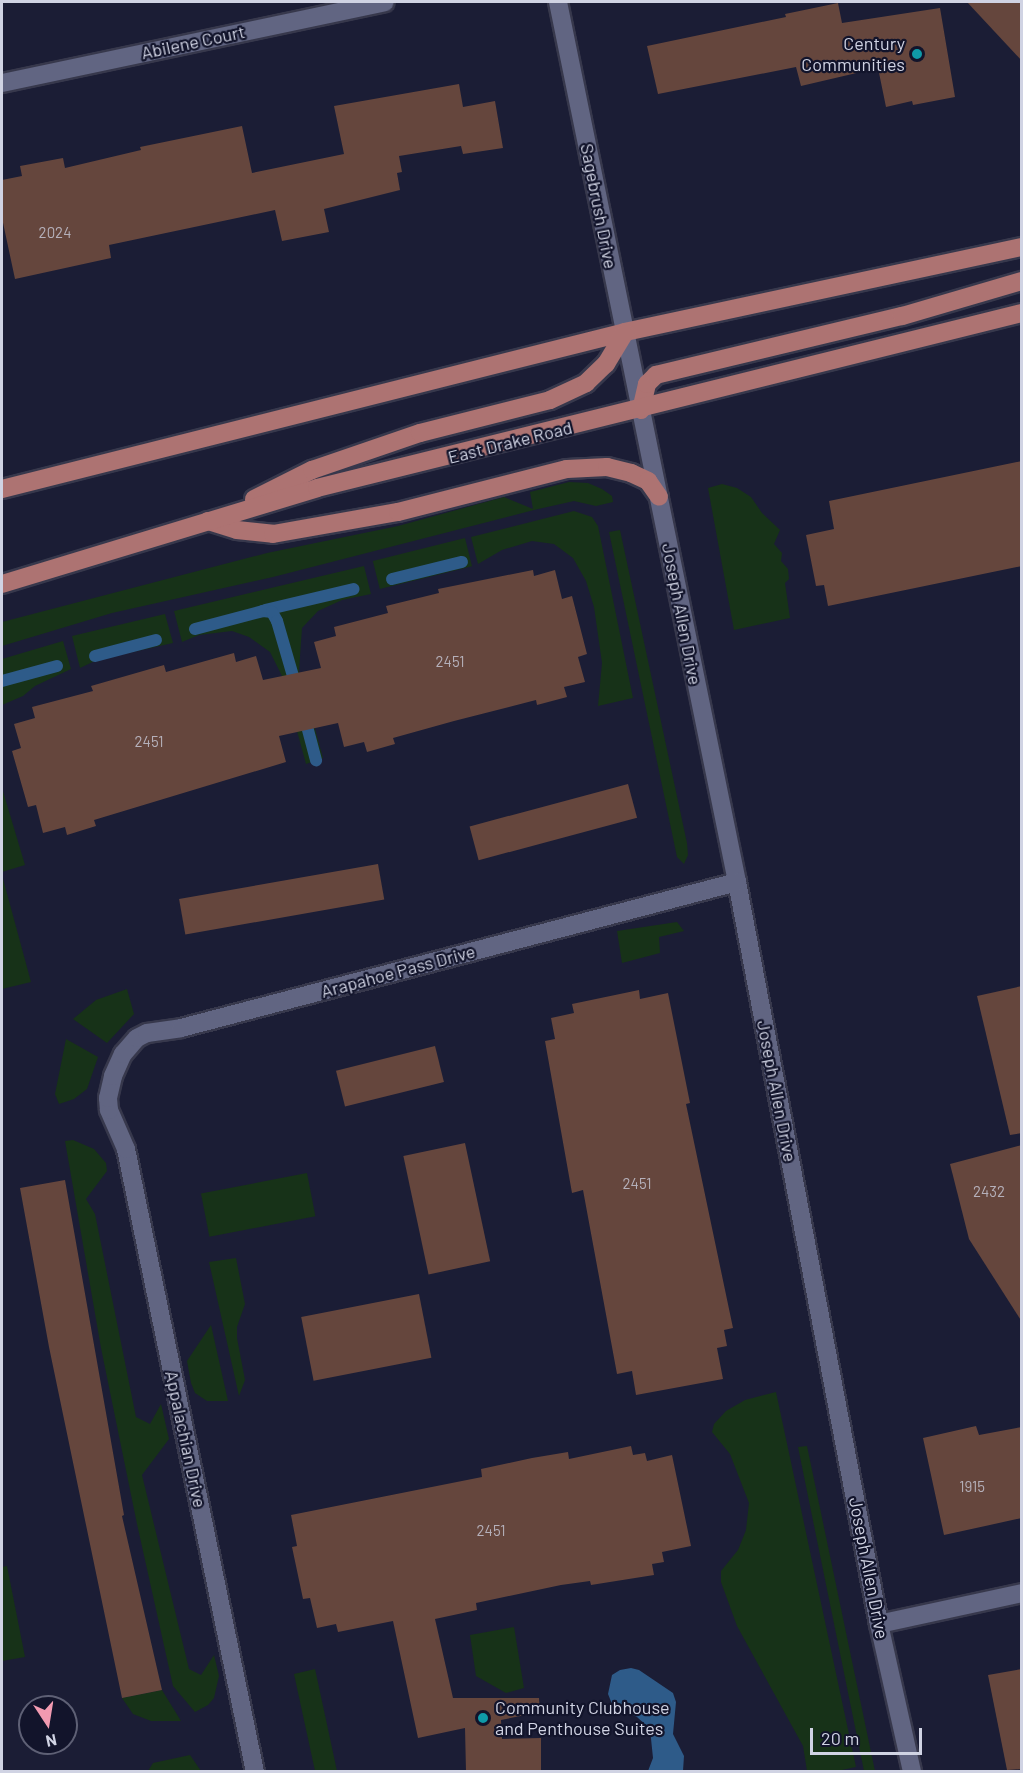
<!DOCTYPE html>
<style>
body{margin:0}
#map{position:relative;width:1023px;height:1773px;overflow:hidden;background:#1b1d35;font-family:Barlow,sans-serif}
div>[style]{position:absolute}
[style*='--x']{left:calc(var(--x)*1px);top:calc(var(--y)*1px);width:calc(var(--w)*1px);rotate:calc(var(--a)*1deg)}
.green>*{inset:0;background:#173218;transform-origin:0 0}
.water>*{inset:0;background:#2e5b89}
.stream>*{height:12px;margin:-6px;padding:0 6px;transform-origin:6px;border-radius:6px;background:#2e5b89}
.building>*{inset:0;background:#65463d;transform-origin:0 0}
.roads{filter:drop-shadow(2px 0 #37384c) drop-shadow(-2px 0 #37384c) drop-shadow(0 2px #37384c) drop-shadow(0 -2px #37384c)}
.minor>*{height:18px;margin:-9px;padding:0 9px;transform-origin:9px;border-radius:9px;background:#616582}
.major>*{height:18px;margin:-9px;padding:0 9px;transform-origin:9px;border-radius:9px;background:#ad7372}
.dots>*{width:16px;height:16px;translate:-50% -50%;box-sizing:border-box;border:3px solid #12142b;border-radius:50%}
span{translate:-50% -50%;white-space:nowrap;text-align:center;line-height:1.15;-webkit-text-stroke:4.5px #12142b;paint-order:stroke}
.number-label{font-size:15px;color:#b5b0ba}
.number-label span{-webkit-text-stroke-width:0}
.street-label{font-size:18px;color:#d0d3e3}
.poi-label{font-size:18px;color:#d0d3e3}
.right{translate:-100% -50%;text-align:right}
.left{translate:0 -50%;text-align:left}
.frame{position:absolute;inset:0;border:3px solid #d0d3e3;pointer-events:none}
.north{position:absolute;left:18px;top:1695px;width:60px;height:60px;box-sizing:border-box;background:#12142b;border:2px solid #5e6075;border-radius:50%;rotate:168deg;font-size:16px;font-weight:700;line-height:24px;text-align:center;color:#d0d3e3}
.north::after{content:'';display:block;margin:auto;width:21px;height:27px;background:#f19ab1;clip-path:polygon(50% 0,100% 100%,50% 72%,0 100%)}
.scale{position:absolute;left:810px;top:1728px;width:112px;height:27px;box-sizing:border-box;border:3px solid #d0d3e3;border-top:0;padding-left:8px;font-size:18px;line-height:21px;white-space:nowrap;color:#d0d3e3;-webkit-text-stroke:4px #12142b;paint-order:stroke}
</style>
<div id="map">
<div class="green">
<div style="clip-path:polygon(569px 482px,588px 483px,602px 489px,612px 496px,613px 502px,596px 506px,574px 501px,534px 510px,273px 577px,112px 613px,2px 646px,2px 622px,267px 553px,398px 526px,504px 497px,533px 509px,530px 492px)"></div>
<div style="clip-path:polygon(722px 484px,737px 488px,751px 497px,762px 513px,780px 530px,774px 544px,782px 553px,781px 561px,788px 569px,789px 579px,785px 583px,790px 618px,734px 630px,708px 488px)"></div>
<div style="clip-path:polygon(574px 511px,592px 517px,598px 526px,633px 698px,598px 706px,602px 663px,594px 607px,586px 581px,573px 558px,554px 544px,532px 541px,502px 550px,478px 564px,471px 537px)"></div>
<div style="clip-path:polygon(620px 530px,687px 843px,688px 855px,684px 864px,677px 857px,609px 532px)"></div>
<div style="left:465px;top:538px;width:29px;height:95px;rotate:76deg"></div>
<div style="clip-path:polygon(364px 566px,371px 594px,342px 600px,318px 611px,302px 628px,299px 671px,323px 758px,306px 764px,282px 676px,270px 652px,249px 637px,232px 631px,199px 635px,182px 642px,174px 611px)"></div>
<div style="clip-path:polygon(165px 614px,173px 643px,97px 660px,80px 668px,72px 636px)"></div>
<div style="clip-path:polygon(63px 641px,71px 669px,35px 686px,23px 696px,2px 705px,2px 659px)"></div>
<div style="clip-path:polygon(2px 788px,25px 865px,2px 872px)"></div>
<div style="clip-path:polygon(2px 875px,31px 982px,2px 989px)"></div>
<div style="clip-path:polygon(677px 922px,684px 931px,659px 937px,660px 953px,622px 963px,617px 931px)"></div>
<div style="clip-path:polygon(127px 989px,134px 1014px,107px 1043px,73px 1019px,96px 1000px)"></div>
<div style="clip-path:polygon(66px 1039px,98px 1057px,87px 1089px,74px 1099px,59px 1104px,55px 1094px)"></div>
<div style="clip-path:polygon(73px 1140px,94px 1149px,106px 1163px,107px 1171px,86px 1199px,95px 1214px,136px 1417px,150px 1424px,161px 1404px,169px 1439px,142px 1475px,189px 1669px,201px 1675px,214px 1655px,219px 1676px,214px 1698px,208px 1705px,195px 1712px,173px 1686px,137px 1524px,101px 1348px,65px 1141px)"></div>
<div style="left:307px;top:1173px;width:44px;height:108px;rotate:79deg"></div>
<div style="clip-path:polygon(236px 1258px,245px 1304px,237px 1327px,237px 1338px,245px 1380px,239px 1396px,209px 1262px)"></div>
<div style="clip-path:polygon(211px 1325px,228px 1401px,207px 1401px,195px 1393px,191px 1383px,187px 1361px)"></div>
<div style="clip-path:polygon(776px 1392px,856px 1767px,837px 1771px,807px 1771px,803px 1746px,737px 1626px,721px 1582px,721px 1571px,738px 1550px,746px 1530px,749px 1503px,730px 1454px,712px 1432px,714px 1424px,726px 1411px,745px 1400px)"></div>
<div style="clip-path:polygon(807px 1446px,875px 1771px,864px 1771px,798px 1447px)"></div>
<div style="clip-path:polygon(7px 1566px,25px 1657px,2px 1661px,2px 1567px)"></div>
<div style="clip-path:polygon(514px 1627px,524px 1688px,506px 1693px,476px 1676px,470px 1635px)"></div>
<div style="clip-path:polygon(315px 1669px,317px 1678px,337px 1771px,315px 1771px,294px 1674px)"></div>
<div style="clip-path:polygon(162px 1690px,181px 1721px,151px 1721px,133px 1714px,122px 1698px)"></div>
<div style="clip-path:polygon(190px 1755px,201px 1771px,148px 1771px,153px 1763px)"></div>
</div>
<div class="water">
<div style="clip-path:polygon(631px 1668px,639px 1670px,673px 1693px,676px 1702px,673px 1734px,684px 1756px,683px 1771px,648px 1771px,653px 1758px,650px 1729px,637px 1717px,612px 1704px,608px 1694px,612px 1675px,620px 1670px)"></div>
</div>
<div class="stream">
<div style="--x:392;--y:579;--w:72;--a:-13.7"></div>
<div style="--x:265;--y:610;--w:91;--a:-13.3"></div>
<div style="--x:195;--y:629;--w:70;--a:-14.8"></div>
<div style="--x:263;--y:611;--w:9;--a:6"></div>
<div style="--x:272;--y:612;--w:10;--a:61"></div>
<div style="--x:277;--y:621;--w:72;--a:73.8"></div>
<div style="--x:95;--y:656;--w:63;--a:-14.7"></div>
<div style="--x:2;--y:681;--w:57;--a:-15.3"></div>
<div style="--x:304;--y:715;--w:47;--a:75.1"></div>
</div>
<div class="building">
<div style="clip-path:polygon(967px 2px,1022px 2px,1022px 61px)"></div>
<div style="clip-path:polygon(838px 3px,842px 23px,940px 8px,955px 97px,913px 105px,912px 101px,886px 107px,878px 68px,801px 86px,796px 67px,658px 94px,647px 46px,786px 17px,785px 14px)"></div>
<div style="clip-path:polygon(459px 84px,463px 107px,495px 101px,503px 148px,463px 154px,461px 146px,399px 156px,402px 172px,397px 173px,400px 190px,324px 209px,329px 232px,282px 241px,275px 210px,109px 245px,111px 258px,15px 279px,2px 218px,2px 180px,22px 176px,20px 166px,63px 158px,65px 168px,141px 150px,140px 147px,242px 126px,252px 173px,344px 154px,334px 106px)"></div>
<div style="clip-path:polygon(1022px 461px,1022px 566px,828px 606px,824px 585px,816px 586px,806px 535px,834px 529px,829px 501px)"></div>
<div style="clip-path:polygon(533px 570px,534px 576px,555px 570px,562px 599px,572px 596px,587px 654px,578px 657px,585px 682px,564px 687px,567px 697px,537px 705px,536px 700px,454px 721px,393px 738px,395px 744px,367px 752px,364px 742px,344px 747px,338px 723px,279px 736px,286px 762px,94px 820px,96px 826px,67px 835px,65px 827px,43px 833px,36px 805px,28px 807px,12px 751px,21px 748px,14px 724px,35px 718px,32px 707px,93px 691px,91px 686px,164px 665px,166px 672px,234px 653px,236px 662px,256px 656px,263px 680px,321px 668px,314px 642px,336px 636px,334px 627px,388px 613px,386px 606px,439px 593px,438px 589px)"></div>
<div style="left:628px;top:784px;width:35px;height:164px;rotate:75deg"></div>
<div style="left:378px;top:864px;width:36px;height:202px;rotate:80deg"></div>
<div style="clip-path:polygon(1022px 986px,1022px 1133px,1010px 1135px,977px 996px)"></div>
<div style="clip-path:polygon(639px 990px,640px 999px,668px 993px,690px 1103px,686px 1104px,733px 1328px,724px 1330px,727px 1346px,717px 1348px,723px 1379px,636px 1395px,632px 1371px,617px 1374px,583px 1190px,572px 1193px,545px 1041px,555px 1039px,551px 1018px,574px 1013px,572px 1004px)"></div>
<div style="left:435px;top:1046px;width:37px;height:102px;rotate:76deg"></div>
<div style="left:465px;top:1143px;width:121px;height:63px;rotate:78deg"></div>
<div style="clip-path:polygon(1022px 1145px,1022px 1322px,969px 1239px,950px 1164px)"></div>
<div style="clip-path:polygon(65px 1180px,124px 1515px,122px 1516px,162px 1690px,122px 1698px,49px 1347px,20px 1188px)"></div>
<div style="left:419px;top:1294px;width:65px;height:120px;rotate:79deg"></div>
<div style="clip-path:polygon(976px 1426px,979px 1435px,1022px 1427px,1022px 1518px,944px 1535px,923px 1438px)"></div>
<div style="clip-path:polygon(631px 1446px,633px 1455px,645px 1453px,647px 1461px,672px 1455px,691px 1546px,662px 1552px,664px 1562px,652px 1564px,654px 1575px,591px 1585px,590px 1581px,561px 1585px,476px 1603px,477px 1610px,435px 1619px,453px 1698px,539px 1698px,540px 1712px,501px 1720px,502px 1739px,541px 1738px,541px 1772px,466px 1772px,465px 1728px,418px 1738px,393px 1621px,338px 1632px,336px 1624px,317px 1628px,310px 1598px,303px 1599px,292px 1547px,297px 1546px,291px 1515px,482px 1477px,481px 1469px,532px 1458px,568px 1452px,569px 1459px)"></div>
<div style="clip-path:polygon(1022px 1669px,1022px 1769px,1007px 1770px,988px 1675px)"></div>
</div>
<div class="roads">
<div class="minor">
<div style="--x:558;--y:2;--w:898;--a:78.5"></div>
<div style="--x:737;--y:882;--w:755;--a:79.17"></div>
<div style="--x:879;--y:1624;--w:152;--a:77.4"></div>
<div style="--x:2;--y:83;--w:391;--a:-11.9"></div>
<div style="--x:879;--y:1624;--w:146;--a:-12.2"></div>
<div style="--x:255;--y:1772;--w:636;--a:-101.7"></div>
<div style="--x:126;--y:1149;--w:43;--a:-113.6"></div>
<div style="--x:109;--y:1110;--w:12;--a:-95"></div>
<div style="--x:108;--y:1098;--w:23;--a:-77"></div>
<div style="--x:113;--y:1076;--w:24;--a:-66"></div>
<div style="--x:123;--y:1054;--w:21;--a:-49"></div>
<div style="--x:137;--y:1038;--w:11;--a:-27"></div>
<div style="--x:147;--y:1033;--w:34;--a:-8"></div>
<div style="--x:181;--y:1028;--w:575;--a:-14.71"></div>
</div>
<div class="major">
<div style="--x:641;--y:410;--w:27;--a:-77"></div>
<div style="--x:647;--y:384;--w:13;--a:-45"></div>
<div style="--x:656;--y:375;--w:253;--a:-13.5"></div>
<div style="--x:902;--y:316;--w:125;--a:-16.3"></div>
<div style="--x:2;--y:489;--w:642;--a:-14.14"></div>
<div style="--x:625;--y:332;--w:406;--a:-12.1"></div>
<div style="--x:254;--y:499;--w:65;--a:-26.6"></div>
<div style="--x:312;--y:470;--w:114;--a:-18.9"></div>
<div style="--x:420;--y:433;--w:134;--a:-14.2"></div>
<div style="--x:550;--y:400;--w:40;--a:-25"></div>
<div style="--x:586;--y:383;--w:28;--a:-44"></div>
<div style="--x:606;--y:364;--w:37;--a:-59"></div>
<div style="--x:208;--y:521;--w:30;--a:17"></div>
<div style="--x:237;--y:530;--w:36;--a:6"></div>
<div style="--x:273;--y:534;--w:127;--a:-10"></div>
<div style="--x:398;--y:512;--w:174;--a:-14.3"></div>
<div style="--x:567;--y:469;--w:40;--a:-2.9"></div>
<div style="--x:607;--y:467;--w:25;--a:14"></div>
<div style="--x:631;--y:473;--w:19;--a:25"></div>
<div style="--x:648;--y:481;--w:19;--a:55"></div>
<div style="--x:2;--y:584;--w:329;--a:-16.9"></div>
<div style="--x:317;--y:488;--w:726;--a:-13.94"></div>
</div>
</div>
<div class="dots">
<div style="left:917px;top:54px;background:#0f9aa8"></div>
<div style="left:483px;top:1718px;background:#0f9aa8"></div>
</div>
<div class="number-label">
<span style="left:55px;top:233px">2024</span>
<span style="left:450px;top:662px">2451</span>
<span style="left:149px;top:742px">2451</span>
<span style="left:637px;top:1184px">2451</span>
<span style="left:989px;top:1192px">2432</span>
<span style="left:972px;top:1487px">1915</span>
<span style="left:491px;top:1531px">2451</span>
</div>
<div class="street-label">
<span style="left:193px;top:42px;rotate:-12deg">Abilene Court</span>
<span style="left:599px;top:206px;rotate:79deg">Sagebrush Drive</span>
<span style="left:510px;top:442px;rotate:-14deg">East Drake Road</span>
<span style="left:682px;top:614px;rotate:79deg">Joseph Allen Drive</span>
<span style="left:398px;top:971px;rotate:-15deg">Arapahoe Pass Drive</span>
<span style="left:777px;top:1091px;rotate:79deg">Joseph Allen Drive</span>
<span style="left:186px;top:1439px;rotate:78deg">Appalachian Drive</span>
<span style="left:869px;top:1568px;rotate:79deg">Joseph Allen Drive</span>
</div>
<div class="poi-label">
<span class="right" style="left:905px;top:54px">Century<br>Communities</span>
<span class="left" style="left:495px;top:1718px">Community Clubhouse<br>and Penthouse Suites</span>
</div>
<div class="frame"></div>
<div class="north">N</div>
<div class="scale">20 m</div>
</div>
